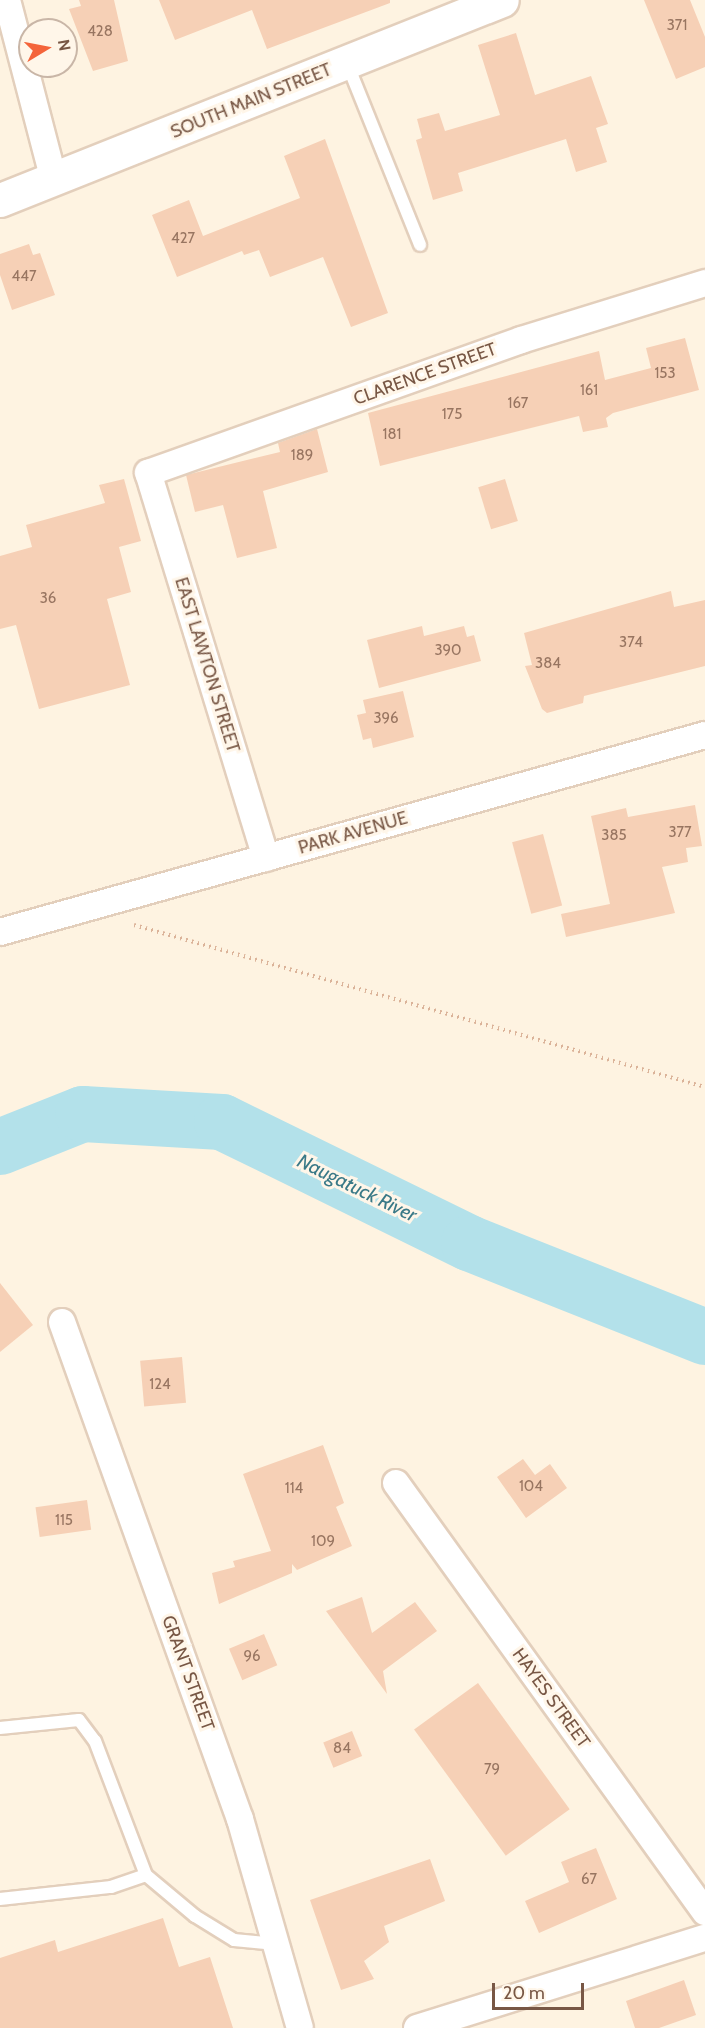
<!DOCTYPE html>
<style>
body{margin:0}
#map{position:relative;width:705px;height:2028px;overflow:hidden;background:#fef3e1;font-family:Cabin,sans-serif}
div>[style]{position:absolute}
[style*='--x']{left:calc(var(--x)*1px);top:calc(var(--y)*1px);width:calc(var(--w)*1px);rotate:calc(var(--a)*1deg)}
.river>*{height:56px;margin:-28px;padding:0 28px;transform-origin:28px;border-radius:28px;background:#b3e1ea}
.building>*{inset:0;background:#f6d0b6;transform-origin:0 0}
.path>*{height:4px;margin-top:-2px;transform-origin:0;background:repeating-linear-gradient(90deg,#dbb399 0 1.5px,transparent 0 6px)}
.roads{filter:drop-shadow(2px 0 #e3cfbc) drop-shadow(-2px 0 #e3cfbc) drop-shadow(0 2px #e3cfbc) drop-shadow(0 -2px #e3cfbc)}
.service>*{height:12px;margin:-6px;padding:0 6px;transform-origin:6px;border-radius:6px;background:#fff}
.minor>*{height:26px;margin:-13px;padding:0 13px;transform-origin:13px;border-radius:13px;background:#fff}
.secondary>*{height:33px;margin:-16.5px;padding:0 16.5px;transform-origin:16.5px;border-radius:16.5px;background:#fff}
span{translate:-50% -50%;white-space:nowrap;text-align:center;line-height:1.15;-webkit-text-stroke:6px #fff6e9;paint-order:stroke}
.number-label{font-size:15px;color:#987561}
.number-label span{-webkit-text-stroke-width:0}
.street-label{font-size:18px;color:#785745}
.water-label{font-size:20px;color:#3a7987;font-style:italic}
.north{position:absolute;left:18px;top:18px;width:60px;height:60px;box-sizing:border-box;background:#fff6e9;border:2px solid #c9b6a7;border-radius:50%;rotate:80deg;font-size:16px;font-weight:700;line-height:24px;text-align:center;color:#785745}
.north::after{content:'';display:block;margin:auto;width:21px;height:27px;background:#f4643a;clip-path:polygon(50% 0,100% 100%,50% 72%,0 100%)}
.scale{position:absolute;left:492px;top:1983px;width:92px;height:27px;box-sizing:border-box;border:3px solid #785745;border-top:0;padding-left:8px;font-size:18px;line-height:21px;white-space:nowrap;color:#785745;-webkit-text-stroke:4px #fff6e9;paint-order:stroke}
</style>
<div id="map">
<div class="river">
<div style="--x:0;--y:1147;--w:89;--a:-21.7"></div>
<div style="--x:83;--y:1114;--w:139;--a:3.3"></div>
<div style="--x:222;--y:1122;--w:275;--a:26.1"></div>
<div style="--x:469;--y:1243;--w:254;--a:21.7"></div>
</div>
<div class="building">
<div style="clip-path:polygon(79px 0,114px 0,128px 61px,93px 71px,69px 9px,81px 6px)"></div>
<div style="clip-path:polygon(159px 0,390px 0,390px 3px,267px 49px,252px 10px,175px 40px)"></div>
<div style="clip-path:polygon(644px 0,690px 0,705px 37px,705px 67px,676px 79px)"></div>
<div style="clip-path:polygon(516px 33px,535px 95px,591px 76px,608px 124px,596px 128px,607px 162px,576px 172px,566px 139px,458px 173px,463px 191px,433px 200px,416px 140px,422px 138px,417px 119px,439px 113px,445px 131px,500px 115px,478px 45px)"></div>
<div style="clip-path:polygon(325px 139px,388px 313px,351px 327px,323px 257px,270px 277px,259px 250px,244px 255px,242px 251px,177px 277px,152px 215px,189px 200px,203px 236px,300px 198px,284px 156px)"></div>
<div style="clip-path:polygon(29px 244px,33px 255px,40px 253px,55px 295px,12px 310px,0 275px,0 254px)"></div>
<div style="clip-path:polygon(685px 338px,699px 390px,613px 413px,606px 418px,608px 427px,583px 432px,579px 416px,380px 466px,368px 413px,599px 351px,605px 380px,651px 368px,646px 348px)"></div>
<div style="clip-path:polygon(317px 429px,328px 472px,263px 491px,277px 548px,237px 558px,223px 505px,195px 512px,186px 475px,280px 452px,278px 443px)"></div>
<div style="clip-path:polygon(124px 479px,141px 541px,119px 547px,131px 592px,107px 599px,130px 685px,39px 709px,16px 625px,0 629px,0 556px,32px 547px,26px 525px,105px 503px,99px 485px)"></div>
<div style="left:505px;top:479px;width:44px;height:28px;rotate:73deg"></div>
<div style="clip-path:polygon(671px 591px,674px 607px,705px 600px,705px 666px,584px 696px,583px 703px,547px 713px,542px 709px,525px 666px,532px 665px,524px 633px)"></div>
<div style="clip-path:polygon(422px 626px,424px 636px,464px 626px,467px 637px,474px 635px,481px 661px,379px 688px,367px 640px)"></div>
<div style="clip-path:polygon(403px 691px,414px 737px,373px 748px,371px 738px,363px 740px,357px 715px,366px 713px,363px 700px)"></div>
<div style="clip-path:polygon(695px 805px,702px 846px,686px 848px,688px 862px,662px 867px,675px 913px,566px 937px,561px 914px,610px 904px,591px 816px,626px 808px,628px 817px)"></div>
<div style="left:543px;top:834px;width:74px;height:32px;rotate:75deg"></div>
<div style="clip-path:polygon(0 1283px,33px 1325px,0 1352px)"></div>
<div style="left:182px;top:1357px;width:46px;height:42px;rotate:85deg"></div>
<div style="clip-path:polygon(323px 1445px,344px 1503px,336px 1507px,352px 1546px,297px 1570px,292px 1564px,292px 1573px,219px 1604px,212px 1573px,235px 1567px,233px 1561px,271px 1551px,243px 1474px)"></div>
<div style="clip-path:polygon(523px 1459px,535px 1475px,550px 1464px,567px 1488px,526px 1518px,497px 1477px)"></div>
<div style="left:87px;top:1500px;width:30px;height:52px;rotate:82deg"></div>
<div style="clip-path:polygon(362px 1597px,372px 1633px,415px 1602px,437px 1631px,383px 1671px,387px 1694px,326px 1611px)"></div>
<div style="left:264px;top:1634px;width:34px;height:38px;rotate:67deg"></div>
<div style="left:478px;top:1683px;width:156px;height:79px;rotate:54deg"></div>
<div style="left:352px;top:1731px;width:27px;height:31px;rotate:68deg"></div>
<div style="clip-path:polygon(596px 1848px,617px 1899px,539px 1933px,525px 1901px,569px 1882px,561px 1862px)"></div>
<div style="clip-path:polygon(430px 1859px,445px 1901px,384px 1926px,389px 1942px,364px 1961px,374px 1979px,341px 1990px,310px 1900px)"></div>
<div style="clip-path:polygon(163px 1918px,179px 1967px,210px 1957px,233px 2028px,0 2028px,0 1958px,55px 1940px,58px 1952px)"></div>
<div style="clip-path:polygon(684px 1980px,696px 2015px,659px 2028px,635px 2028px,626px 2001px)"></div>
</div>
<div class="path">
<div style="--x:134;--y:925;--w:594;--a:15.84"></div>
</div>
<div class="roads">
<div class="service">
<div style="--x:347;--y:63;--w:196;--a:68.1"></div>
<div style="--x:0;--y:1728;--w:79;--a:-5.8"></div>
<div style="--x:79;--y:1720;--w:26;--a:53"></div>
<div style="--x:95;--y:1741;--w:143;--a:69.2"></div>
<div style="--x:146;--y:1875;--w:64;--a:39.9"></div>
<div style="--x:195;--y:1916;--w:46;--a:31.6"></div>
<div style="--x:234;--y:1940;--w:42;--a:5.4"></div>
<div style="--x:0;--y:1899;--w:112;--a:-6.2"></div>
<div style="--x:111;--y:1887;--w:37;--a:-19"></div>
</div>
<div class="minor">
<div style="--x:7;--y:0;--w:186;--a:75.4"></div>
<div style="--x:266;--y:858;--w:403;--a:-107"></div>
<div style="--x:148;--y:473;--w:396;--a:-19.6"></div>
<div style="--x:521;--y:340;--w:193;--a:-17.2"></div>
<div style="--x:0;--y:932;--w:732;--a:-15.61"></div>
<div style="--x:62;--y:1322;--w:528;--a:70.3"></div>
<div style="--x:240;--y:1819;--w:217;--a:74"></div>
<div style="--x:396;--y:1483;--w:529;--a:54.24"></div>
<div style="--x:417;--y:2028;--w:302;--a:-17.4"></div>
</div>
<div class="secondary">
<div style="--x:0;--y:200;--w:540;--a:-21.72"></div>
</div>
</div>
<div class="number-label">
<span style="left:677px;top:26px">371</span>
<span style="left:100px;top:32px">428</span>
<span style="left:183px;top:239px">427</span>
<span style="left:24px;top:277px">447</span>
<span style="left:665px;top:374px">153</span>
<span style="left:589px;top:391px">161</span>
<span style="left:518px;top:404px">167</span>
<span style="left:452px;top:415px">175</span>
<span style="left:392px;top:435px">181</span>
<span style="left:302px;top:456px">189</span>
<span style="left:48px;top:599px">36</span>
<span style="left:631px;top:643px">374</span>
<span style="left:448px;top:651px">390</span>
<span style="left:548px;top:664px">384</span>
<span style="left:386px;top:719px">396</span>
<span style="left:680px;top:833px">377</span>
<span style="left:614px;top:836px">385</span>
<span style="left:160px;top:1385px">124</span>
<span style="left:531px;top:1487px">104</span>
<span style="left:294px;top:1489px">114</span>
<span style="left:64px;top:1521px">115</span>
<span style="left:323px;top:1542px">109</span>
<span style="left:252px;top:1657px">96</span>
<span style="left:342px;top:1749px">84</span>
<span style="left:492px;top:1770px">79</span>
<span style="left:589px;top:1880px">67</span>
</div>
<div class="street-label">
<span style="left:251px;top:101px;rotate:-22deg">SOUTH MAIN STREET</span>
<span style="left:425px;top:374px;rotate:-20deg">CLARENCE STREET</span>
<span style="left:207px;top:665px;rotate:73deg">EAST LAWTON STREET</span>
<span style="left:353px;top:833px;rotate:-16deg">PARK AVENUE</span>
<span style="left:188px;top:1673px;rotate:70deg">GRANT STREET</span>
<span style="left:551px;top:1698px;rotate:54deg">HAYES STREET</span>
</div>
<div class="water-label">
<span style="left:357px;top:1188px;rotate:26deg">Naugatuck River</span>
</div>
<div class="north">N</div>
<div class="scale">20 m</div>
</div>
